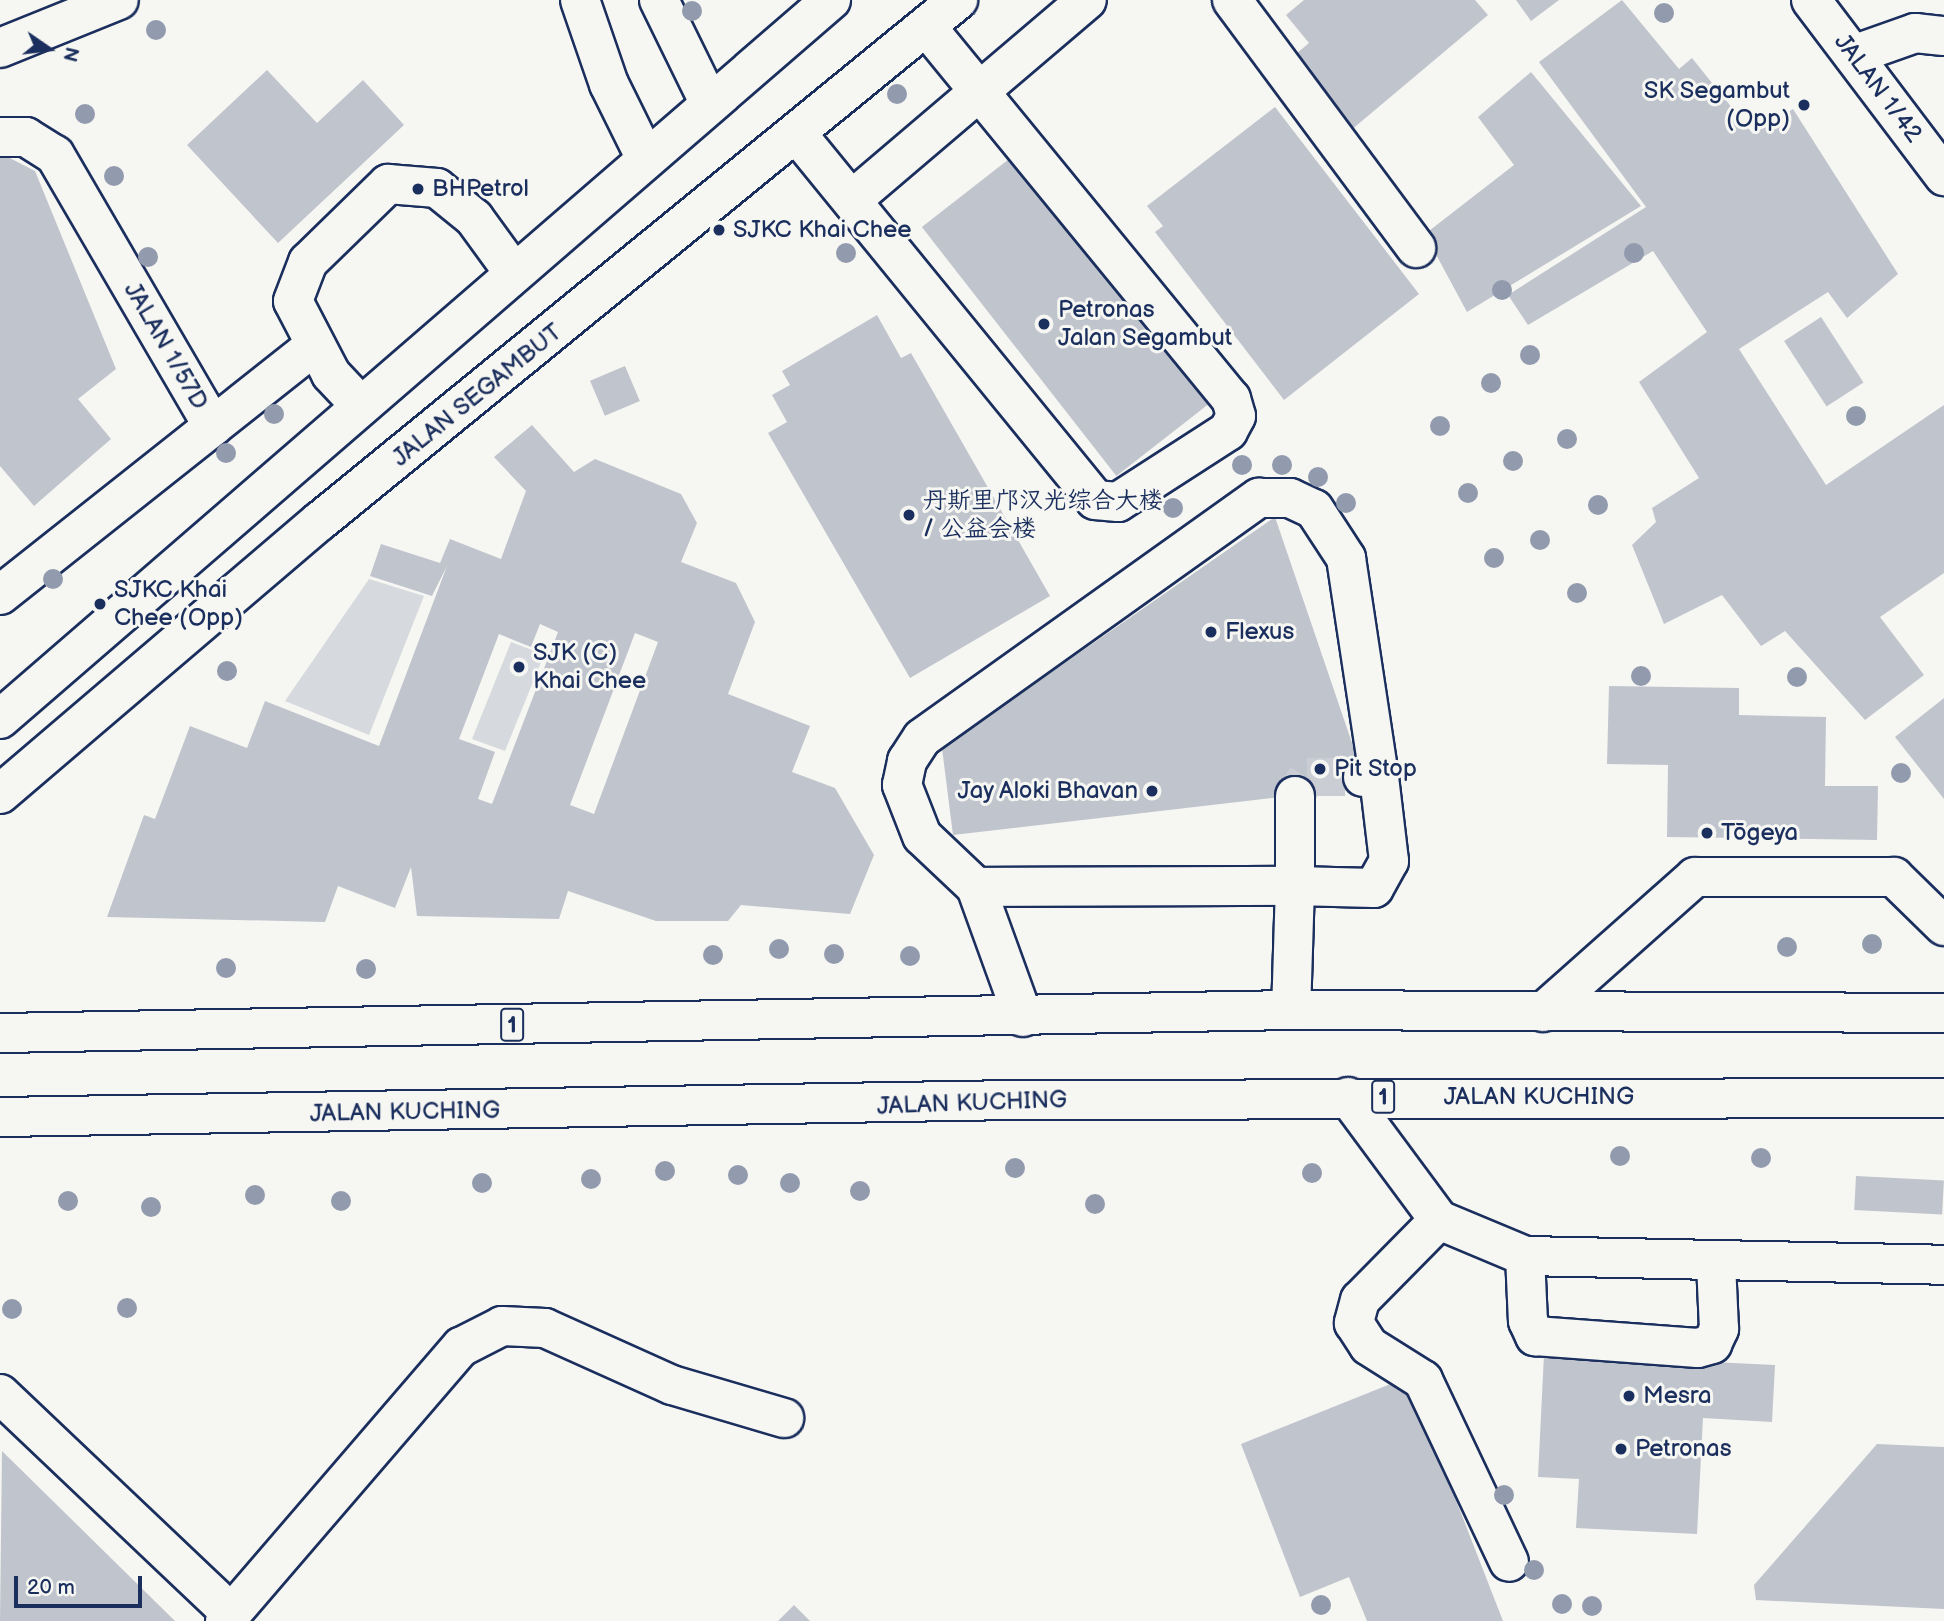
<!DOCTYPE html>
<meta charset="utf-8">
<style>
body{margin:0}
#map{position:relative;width:1944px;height:1621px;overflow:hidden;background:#f6f6f2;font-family:"Balsamiq Sans","LXGW WenKai TC",sans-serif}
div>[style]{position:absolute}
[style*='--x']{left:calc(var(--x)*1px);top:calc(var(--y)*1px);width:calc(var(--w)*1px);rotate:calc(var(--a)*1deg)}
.green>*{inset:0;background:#d6d9dd}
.building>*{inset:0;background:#c0c4cd;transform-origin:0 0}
.minor-tunnel>*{height:38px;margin-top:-19px;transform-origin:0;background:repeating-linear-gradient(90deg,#caced4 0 38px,transparent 0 57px)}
.roads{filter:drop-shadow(2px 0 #1b2f5e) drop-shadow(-2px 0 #1b2f5e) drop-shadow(0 2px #1b2f5e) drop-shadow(0 -2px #1b2f5e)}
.minor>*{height:38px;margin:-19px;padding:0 19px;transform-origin:19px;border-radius:19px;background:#f6f6f2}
.major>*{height:38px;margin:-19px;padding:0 19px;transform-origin:19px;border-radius:19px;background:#f6f6f2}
.highway>*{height:38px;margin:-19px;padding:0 19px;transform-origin:19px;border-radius:19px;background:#f6f6f2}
.trees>*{width:20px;height:20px;margin:-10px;border-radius:50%;background:#929bae}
.dots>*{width:19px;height:19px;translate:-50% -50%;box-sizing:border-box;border:4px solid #f6f6f2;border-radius:50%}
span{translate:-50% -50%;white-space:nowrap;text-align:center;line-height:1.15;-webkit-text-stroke:6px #f6f6f2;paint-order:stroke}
.shield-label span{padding:2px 5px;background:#f6f6f2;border:2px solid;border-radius:5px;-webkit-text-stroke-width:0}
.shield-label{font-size:23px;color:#1b2f5e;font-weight:700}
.street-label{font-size:24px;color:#1b2f5e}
.poi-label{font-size:24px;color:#1b2f5e}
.right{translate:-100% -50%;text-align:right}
.left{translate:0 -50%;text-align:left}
.north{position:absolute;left:14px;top:14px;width:70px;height:70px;-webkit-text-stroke:5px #f6f6f2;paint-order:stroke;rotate:104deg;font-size:19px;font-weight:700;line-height:28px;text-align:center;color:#1b2f5e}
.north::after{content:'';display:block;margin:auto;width:24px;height:32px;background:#1b2f5e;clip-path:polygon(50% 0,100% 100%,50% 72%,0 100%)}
.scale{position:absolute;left:14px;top:1576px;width:128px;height:32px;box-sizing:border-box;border:4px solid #1b2f5e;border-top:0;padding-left:9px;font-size:21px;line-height:24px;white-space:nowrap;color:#1b2f5e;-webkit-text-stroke:5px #f6f6f2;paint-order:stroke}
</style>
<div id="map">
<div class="green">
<div style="clip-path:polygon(369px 579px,424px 596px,369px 735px,285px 701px)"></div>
<div style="clip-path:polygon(537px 641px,548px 645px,505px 751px,472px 739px,511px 642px,532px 650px)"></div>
</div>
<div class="building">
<div style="clip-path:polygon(1304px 0,1475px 0,1488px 15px,1350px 131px,1290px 59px,1309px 43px,1286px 15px)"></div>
<div style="clip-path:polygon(1516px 0,1559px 0,1531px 21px)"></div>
<div style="clip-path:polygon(1622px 0,1679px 69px,1692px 58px,1753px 134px,1793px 109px,1898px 274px,1847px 318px,1828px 292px,1739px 349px,1826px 485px,1944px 405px,1944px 573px,1880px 617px,1924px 675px,1865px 720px,1785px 631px,1761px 646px,1722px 595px,1664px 624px,1632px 545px,1656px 522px,1652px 508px,1699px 478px,1639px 382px,1707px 332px,1653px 251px,1528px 325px,1508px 295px,1646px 207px,1539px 62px)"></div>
<div style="clip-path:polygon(267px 70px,317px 123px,363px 80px,404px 125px,278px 243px,187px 145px)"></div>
<div style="clip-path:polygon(1531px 72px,1641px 206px,1467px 312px,1425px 234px,1514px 165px,1478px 117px)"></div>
<div style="clip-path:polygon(1275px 107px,1419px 294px,1284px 400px,1155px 232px,1163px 226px,1147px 206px)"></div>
<div style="left:1018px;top:152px;width:316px;height:122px;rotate:52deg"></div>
<div style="clip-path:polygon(0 153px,35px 171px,116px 369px,78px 399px,111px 439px,34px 506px,0 466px)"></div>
<div style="clip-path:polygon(877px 315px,901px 358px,911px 353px,1050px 596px,910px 678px,768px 433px,787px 422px,772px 395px,790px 385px,782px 371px)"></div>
<div style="left:1821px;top:317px;width:78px;height:44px;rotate:57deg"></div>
<div style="left:625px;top:366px;width:38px;height:38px;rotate:67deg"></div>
<div style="clip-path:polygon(evenodd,532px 425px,574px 472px,595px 459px,681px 494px,697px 523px,681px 562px,736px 583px,755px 622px,728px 694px,810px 726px,792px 772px,835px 788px,874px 855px,850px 914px,741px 905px,728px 921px,656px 921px,568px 891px,559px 919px,417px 916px,411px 867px,395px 908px,338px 886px,325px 922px,107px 917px,144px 815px,155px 819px,190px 726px,247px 748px,265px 701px,379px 746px,447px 566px,432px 596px,370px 576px,381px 544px,440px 563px,450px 539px,501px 559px,526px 491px,494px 457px,532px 425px,540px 624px,558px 632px,492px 804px,478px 799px,495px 752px,459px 739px,499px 634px,531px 647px,540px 624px,532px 425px,635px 633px,658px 642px,594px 814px,570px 805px,635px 633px)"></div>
<div style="clip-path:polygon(1275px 517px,1367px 787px,953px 835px,942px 748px)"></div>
<div style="clip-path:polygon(1609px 686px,1739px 688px,1739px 715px,1826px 717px,1825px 786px,1878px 786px,1877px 840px,1667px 837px,1668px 765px,1607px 764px)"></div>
<div style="clip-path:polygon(1944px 698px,1944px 799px,1895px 737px)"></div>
<div style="left:1856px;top:1176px;width:88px;height:34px;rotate:3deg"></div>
<div style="clip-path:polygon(1544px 1354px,1775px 1365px,1772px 1422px,1703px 1418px,1697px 1534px,1576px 1528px,1579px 1479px,1538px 1477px)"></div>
<div style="clip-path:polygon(1408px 1377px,1503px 1621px,1367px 1621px,1349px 1577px,1300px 1597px,1241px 1444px)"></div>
<div style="clip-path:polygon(1877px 1444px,1944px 1447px,1944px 1609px,1756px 1600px,1754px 1585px)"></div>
<div style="clip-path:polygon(2px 1451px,175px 1621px,0 1621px)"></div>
<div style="clip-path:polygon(794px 1605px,810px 1621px,778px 1621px)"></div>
</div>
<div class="minor-tunnel">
<div style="--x:1295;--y:796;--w:22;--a:-58"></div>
<div style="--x:1307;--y:777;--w:56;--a:0"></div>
</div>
<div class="roads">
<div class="minor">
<div style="--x:580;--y:0;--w:89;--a:71"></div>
<div style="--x:609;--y:84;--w:84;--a:63.7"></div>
<div style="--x:659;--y:0;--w:116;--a:63.9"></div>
<div style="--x:1232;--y:0;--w:309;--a:53.4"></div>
<div style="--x:1811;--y:0;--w:221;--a:52.9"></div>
<div style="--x:0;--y:48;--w:128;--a:-22"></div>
<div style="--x:1853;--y:55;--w:66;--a:-19.5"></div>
<div style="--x:1915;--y:33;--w:29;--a:6"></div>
<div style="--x:797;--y:134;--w:472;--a:50.8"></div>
<div style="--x:1095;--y:500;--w:23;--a:5"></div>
<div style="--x:1118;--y:502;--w:131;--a:-32.8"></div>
<div style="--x:1228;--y:431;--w:17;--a:-62"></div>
<div style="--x:1236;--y:416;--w:18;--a:-106"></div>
<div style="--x:1231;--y:399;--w:481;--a:-129.3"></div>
<div style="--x:0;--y:137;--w:26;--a:0"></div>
<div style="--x:26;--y:137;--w:34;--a:32"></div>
<div style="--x:55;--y:155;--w:314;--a:59.8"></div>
<div style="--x:853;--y:199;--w:307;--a:-40.4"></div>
<div style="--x:361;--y:406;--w:44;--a:-133.2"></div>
<div style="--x:331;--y:374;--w:82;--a:-117.5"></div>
<div style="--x:293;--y:301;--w:42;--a:-69"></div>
<div style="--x:308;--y:262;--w:112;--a:-44.3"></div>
<div style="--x:388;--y:184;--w:49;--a:4.7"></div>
<div style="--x:437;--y:188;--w:48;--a:39"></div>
<div style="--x:474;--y:218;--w:68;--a:54"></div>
<div style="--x:0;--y:595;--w:401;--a:-38.4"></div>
<div style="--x:1295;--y:796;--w:90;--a:90"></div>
<div style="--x:1295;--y:886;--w:79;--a:1.5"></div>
<div style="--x:1374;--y:888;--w:31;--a:-61"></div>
<div style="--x:1389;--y:861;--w:85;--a:-96.8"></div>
<div style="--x:1379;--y:777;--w:16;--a:180"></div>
<div style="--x:976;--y:887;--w:74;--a:-136.6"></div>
<div style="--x:922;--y:836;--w:55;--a:-111.4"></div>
<div style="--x:902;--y:785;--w:25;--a:-78"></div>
<div style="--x:907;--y:761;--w:27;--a:-57"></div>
<div style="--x:922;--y:738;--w:414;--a:-35.5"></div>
<div style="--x:1259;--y:498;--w:31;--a:0"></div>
<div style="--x:1290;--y:498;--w:26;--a:25"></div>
<div style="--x:1314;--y:509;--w:59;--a:56.9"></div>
<div style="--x:1346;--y:558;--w:221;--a:81.4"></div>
<div style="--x:1543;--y:1012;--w:203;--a:-41.6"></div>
<div style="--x:1695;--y:877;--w:199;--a:0"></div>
<div style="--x:1894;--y:877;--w:70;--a:44.4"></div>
<div style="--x:1023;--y:1017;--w:138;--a:-109.9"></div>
<div style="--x:976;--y:887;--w:319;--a:-0.2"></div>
<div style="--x:1295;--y:886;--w:124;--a:91.8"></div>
<div style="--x:1348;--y:1097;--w:153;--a:53.5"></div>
<div style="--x:1439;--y:1220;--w:93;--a:22.7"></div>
<div style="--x:1525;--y:1256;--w:419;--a:1.2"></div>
<div style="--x:1439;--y:1220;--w:112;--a:134.6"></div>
<div style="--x:1360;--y:1300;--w:24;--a:105"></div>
<div style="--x:1354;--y:1323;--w:27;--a:57"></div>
<div style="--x:1369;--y:1346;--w:64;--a:32.2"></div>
<div style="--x:1423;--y:1380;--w:201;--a:64.7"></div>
<div style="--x:1525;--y:1256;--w:65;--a:87.4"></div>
<div style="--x:1528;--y:1321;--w:17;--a:65"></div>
<div style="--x:1535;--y:1336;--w:163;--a:4.2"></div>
<div style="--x:1698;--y:1348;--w:15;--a:-16"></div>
<div style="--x:1712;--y:1344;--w:17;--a:-65"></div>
<div style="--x:1719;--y:1329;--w:66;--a:-92.6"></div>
<div style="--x:0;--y:1394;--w:320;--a:43.5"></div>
<div style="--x:225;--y:1621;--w:362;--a:-49.3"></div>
<div style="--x:461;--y:1347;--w:46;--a:-27.1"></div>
<div style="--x:502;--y:1326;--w:43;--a:2.7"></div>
<div style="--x:545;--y:1328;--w:139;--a:24.2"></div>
<div style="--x:672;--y:1385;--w:117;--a:16.4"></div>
</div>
<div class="major">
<div style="--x:0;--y:719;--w:1099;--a:-40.87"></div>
<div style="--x:0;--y:794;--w:421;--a:-40.5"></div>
<div style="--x:320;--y:521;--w:824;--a:-39.24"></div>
</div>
<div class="highway">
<div style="--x:0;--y:1033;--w:1291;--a:-1.02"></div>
<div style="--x:1291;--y:1010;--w:653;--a:0.26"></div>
<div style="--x:0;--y:1117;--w:1010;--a:-0.96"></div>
<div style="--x:1010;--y:1100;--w:934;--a:-0.12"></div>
</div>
</div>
<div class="trees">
<div style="left:692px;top:11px"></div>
<div style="left:1664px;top:13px"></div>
<div style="left:156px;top:30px"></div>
<div style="left:897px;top:94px"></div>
<div style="left:85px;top:114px"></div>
<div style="left:114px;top:176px"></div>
<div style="left:846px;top:253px"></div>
<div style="left:1634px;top:253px"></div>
<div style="left:148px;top:257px"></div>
<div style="left:1502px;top:290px"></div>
<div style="left:1530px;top:355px"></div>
<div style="left:1491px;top:383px"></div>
<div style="left:274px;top:414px"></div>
<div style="left:1856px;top:416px"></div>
<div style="left:1440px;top:426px"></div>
<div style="left:1567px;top:439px"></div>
<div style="left:226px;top:453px"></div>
<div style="left:1513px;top:461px"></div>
<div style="left:1242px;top:465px"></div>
<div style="left:1282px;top:465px"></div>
<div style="left:1318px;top:477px"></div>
<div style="left:1468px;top:493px"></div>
<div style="left:1346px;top:503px"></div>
<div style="left:1598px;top:505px"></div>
<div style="left:1173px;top:508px"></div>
<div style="left:1540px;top:540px"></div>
<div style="left:1494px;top:558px"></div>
<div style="left:53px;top:579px"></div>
<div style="left:1577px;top:593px"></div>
<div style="left:227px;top:671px"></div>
<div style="left:1641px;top:676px"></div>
<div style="left:1797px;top:677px"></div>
<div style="left:1901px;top:773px"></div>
<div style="left:1872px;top:944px"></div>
<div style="left:1787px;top:947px"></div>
<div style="left:779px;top:949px"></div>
<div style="left:834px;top:954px"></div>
<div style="left:713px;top:955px"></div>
<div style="left:910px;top:956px"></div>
<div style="left:226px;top:968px"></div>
<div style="left:366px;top:969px"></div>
<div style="left:1620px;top:1156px"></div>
<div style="left:1761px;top:1158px"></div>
<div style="left:1015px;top:1168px"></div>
<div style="left:665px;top:1171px"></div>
<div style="left:1312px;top:1173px"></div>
<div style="left:738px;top:1175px"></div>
<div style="left:591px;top:1179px"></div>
<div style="left:482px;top:1183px"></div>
<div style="left:790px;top:1183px"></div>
<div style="left:860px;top:1191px"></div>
<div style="left:255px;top:1195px"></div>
<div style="left:68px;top:1201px"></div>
<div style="left:341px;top:1201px"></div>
<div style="left:1095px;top:1204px"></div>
<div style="left:151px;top:1207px"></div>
<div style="left:127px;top:1308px"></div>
<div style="left:12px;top:1309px"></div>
<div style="left:1504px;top:1495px"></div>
<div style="left:1534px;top:1570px"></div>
<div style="left:1562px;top:1604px"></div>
<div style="left:1321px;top:1605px"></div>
<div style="left:1592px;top:1606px"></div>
</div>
<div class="dots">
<div style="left:1804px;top:105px;background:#1b2f5e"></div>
<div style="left:418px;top:189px;background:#1b2f5e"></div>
<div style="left:719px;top:230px;background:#1b2f5e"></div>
<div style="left:1044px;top:324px;background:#1b2f5e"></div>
<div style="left:909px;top:515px;background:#1b2f5e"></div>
<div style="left:100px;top:604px;background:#1b2f5e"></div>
<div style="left:1211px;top:632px;background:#1b2f5e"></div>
<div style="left:519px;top:667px;background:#1b2f5e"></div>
<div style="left:1320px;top:769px;background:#1b2f5e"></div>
<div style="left:1152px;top:791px;background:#1b2f5e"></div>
<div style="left:1707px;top:833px;background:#1b2f5e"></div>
<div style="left:1629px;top:1396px;background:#1b2f5e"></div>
<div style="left:1621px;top:1449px;background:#1b2f5e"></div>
</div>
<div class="shield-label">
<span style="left:512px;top:1025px">1</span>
<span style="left:1383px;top:1097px">1</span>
</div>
<div class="street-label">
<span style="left:1878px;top:88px;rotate:53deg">JALAN 1/42</span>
<span style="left:166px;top:346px;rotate:60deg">JALAN 1/57D</span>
<span style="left:477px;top:395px;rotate:-39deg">JALAN SEGAMBUT</span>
<span style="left:1539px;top:1097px">JALAN KUCHING</span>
<span style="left:972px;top:1103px;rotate:-2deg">JALAN KUCHING</span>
<span style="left:405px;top:1112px;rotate:-1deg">JALAN KUCHING</span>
</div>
<div class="poi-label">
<span class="right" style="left:1790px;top:105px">SK Segambut<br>(Opp)</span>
<span class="left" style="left:432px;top:189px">BHPetrol</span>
<span class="left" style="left:733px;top:230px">SJKC Khai Chee</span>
<span class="left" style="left:1058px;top:324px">Petronas<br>Jalan Segambut</span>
<span class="left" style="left:923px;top:515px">丹斯里邝汉光综合大楼<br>/ 公益会楼</span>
<span class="left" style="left:114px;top:604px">SJKC Khai<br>Chee (Opp)</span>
<span class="left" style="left:1225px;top:632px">Flexus</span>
<span class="left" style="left:533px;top:667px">SJK (C)<br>Khai Chee</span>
<span class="left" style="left:1334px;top:769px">Pit Stop</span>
<span class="right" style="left:1138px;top:791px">Jay Aloki Bhavan</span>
<span class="left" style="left:1721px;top:833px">Tōgeya</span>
<span class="left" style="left:1643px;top:1396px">Mesra</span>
<span class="left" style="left:1635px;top:1449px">Petronas</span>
</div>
<div class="north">N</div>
<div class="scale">20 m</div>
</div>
